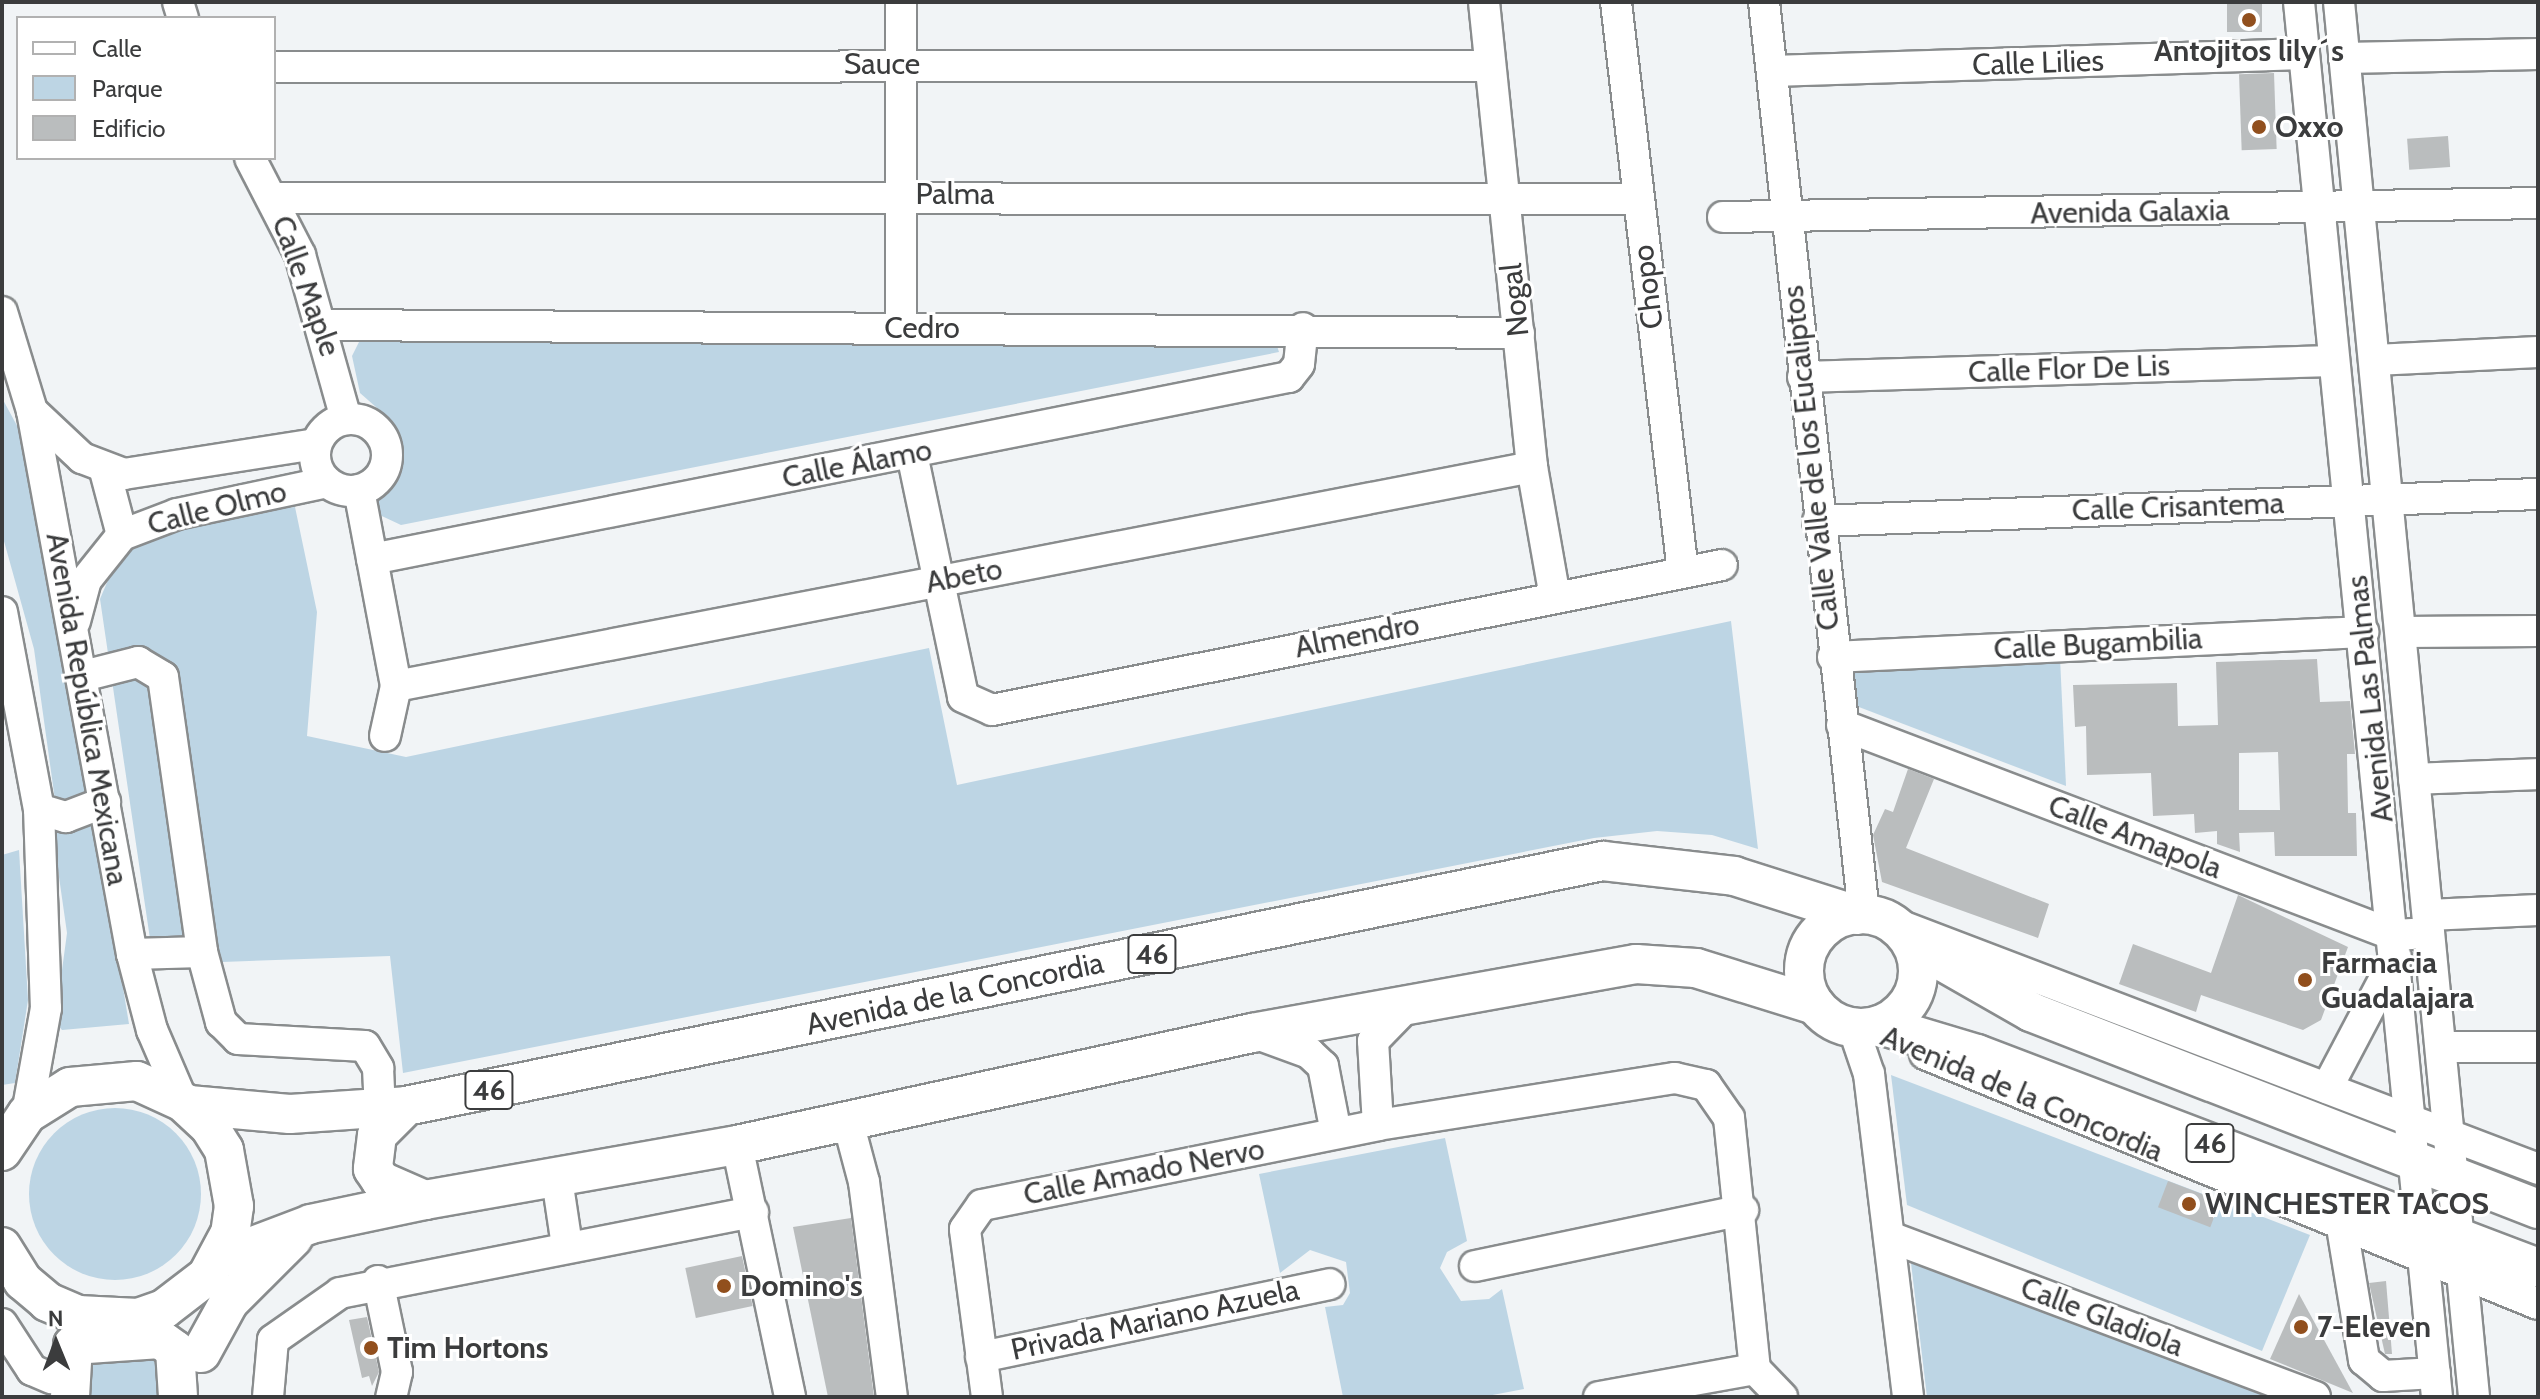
<!DOCTYPE html>
<meta charset="utf-8">
<style>
body{margin:0}
#map{position:relative;width:2540px;height:1399px;overflow:hidden;background:#f1f4f6;font-family:Cabin,sans-serif}
div>[style]{position:absolute}
[style*='--x']{left:calc(var(--x)*1px);top:calc(var(--y)*1px);width:calc(var(--w)*1px);rotate:calc(var(--a)*1deg)}
.green>*{inset:0;background:#bdd5e4}
.round{border-radius:50%}
.building>*{inset:0;background:#babdbe;transform-origin:0 0}
.roads{filter:drop-shadow(2px 0 #898c8d) drop-shadow(-2px 0 #898c8d) drop-shadow(0 2px #898c8d) drop-shadow(0 -2px #898c8d)}
.minor>*{height:30px;margin:-15px;padding:0 15px;transform-origin:15px;border-radius:15px;background:#fff}
.minor>.ring{margin:-15px;padding:0;box-sizing:content-box;background:none;border:30px solid #fff;border-radius:50%}
.major>*{height:38px;margin:-19px;padding:0 19px;transform-origin:19px;border-radius:19px;background:#fff}
.major>.ring{margin:-19px;padding:0;box-sizing:content-box;background:none;border:38px solid #fff;border-radius:50%}
.dots>*{width:22px;height:22px;translate:-50% -50%;box-sizing:border-box;border:4px solid #fff;border-radius:50%}
span{translate:-50% -50%;white-space:nowrap;text-align:center;line-height:1.15;-webkit-text-stroke:6px #fff;paint-order:stroke}
.shield-label span{padding:2px 6px;background:#fff;border:2px solid;border-radius:6px;-webkit-text-stroke-width:0}
.shield-label{font-size:28px;color:#3b3c3d;font-weight:700}
.poi-label{font-size:30px;color:#3b3c3d;font-weight:700}
.left{translate:0 -50%;text-align:left}
.street-label{font-size:30px;color:#3b3c3d}
.frame{position:absolute;inset:0;border:4px solid #3b3c3d;pointer-events:none}
.legend{position:absolute;left:16px;top:16px;width:260px;height:144px;box-sizing:border-box;background:#fff;border:2px solid #b1b1b1;margin:0;padding:10px 14px;list-style:none;font-size:24px;color:#3b3c3d}
.legend li{display:flex;align-items:center;gap:16px;height:40px}
.legend b{width:40px;border:2px solid #b1b1b1}
.north{position:absolute;left:16px;top:1303px;width:80px;height:80px;-webkit-text-stroke:6px #fff;paint-order:stroke;rotate:359deg;font-size:22px;font-weight:700;line-height:32px;text-align:center;color:#3b3c3d}
.north::after{content:'';display:block;margin:auto;width:28px;height:36px;background:#3b3c3d;clip-path:polygon(50% 0,100% 100%,50% 72%,0 100%)}
</style>
<div id="map">
<div class="green">
<div style="clip-path:polygon(1273px 334px,1279px 352px,401px 525px,369px 510px,393px 465px,385px 415px,360px 393px,352px 356px,361px 338px)"></div>
<div style="clip-path:polygon(2px 398px,21px 433px,75px 697px,87px 796px,70px 806px,55px 800px,34px 649px,2px 534px)"></div>
<div style="clip-path:polygon(295px 507px,317px 612px,307px 736px,406px 757px,929px 648px,957px 785px,1731px 621px,1758px 849px,1712px 835px,1657px 831px,1594px 838px,403px 1073px,390px 956px,222px 962px,208px 942px,150px 939px,100px 599px,114px 566px,141px 541px,189px 521px)"></div>
<div style="clip-path:polygon(2060px 658px,2066px 786px,1851px 704px,1850px 665px)"></div>
<div style="clip-path:polygon(96px 823px,129px 1024px,62px 1030px,55px 1022px,67px 933px,52px 828px)"></div>
<div style="clip-path:polygon(19px 850px,28px 1000px,15px 1083px,2px 1085px,2px 855px)"></div>
<div style="clip-path:polygon(1891px 1075px,2310px 1235px,2262px 1351px,1907px 1205px)"></div>
<div class="round" style="left:29px;top:1108px;width:172px;height:172px"></div>
<div style="clip-path:polygon(1445px 1138px,1467px 1241px,1447px 1252px,1440px 1268px,1461px 1301px,1489px 1299px,1502px 1289px,1524px 1389px,1482px 1397px,1343px 1397px,1325px 1307px,1343px 1305px,1350px 1293px,1346px 1262px,1310px 1250px,1280px 1273px,1259px 1174px)"></div>
<div style="clip-path:polygon(1911px 1263px,2273px 1397px,1927px 1397px)"></div>
<div style="clip-path:polygon(160px 1344px,171px 1397px,78px 1397px,96px 1345px)"></div>
</div>
<div class="building">
<div style="left:2227px;top:2px;width:35px;height:30px"></div>
<div style="left:2274px;top:73px;width:76px;height:35px;rotate:88deg"></div>
<div style="left:2448px;top:136px;width:31px;height:41px;rotate:86deg"></div>
<div style="clip-path:polygon(evenodd,2317px 659px,2320px 702px,2350px 701px,2355px 754px,2347px 754px,2348px 813px,2356px 813px,2357px 856px,2275px 856px,2274px 832px,2239px 833px,2240px 852px,2217px 844px,2217px 831px,2195px 833px,2194px 814px,2153px 816px,2151px 773px,2087px 775px,2086px 726px,2075px 727px,2073px 685px,2177px 683px,2178px 726px,2218px 725px,2216px 662px,2317px 659px,2278px 752px,2280px 810px,2239px 810px,2239px 753px,2278px 752px)"></div>
<div style="clip-path:polygon(1908px 769px,1934px 779px,1906px 848px,2049px 904px,2038px 938px,1882px 882px,1873px 835px,1885px 809px,1893px 812px)"></div>
<div style="clip-path:polygon(2238px 895px,2348px 947px,2321px 1020px,2303px 1030px,2201px 995px,2196px 1012px,2119px 984px,2133px 944px,2211px 973px)"></div>
<div style="left:2168px;top:1181px;width:56px;height:28px;rotate:21deg"></div>
<div style="clip-path:polygon(851px 1218px,874px 1397px,828px 1397px,793px 1227px)"></div>
<div style="left:742px;top:1256px;width:51px;height:58px;rotate:78deg"></div>
<div style="clip-path:polygon(2386px 1281px,2392px 1354px,2385px 1354px,2369px 1283px)"></div>
<div style="clip-path:polygon(2299px 1294px,2353px 1393px,2270px 1359px)"></div>
<div style="clip-path:polygon(367px 1317px,379px 1372px,372px 1386px,369px 1376px,362px 1378px,349px 1320px)"></div>
</div>
<div class="roads">
<div class="minor">
<div style="--x:178;--y:2;--w:17;--a:73"></div>
<div style="--x:1484;--y:2;--w:467;--a:84.1"></div>
<div style="--x:1532;--y:467;--w:132;--a:80"></div>
<div style="--x:1616;--y:2;--w:574;--a:83.3"></div>
<div style="--x:1764;--y:2;--w:917;--a:83.74"></div>
<div style="--x:2299;--y:2;--w:1402;--a:84.35"></div>
<div style="--x:2339;--y:2;--w:1402;--a:84.47"></div>
<div style="--x:2344;--y:58;--w:194;--a:-1.2"></div>
<div style="--x:274;--y:67;--w:1216;--a:-0.05"></div>
<div style="--x:1772;--y:71;--w:532;--a:-1.83"></div>
<div style="--x:250;--y:158;--w:109;--a:62.7"></div>
<div style="--x:300;--y:255;--w:170;--a:74.3"></div>
<div style="--x:273;--y:198;--w:1364;--a:0.04"></div>
<div style="--x:1723;--y:217;--w:815;--a:-0.98"></div>
<div style="--x:2;--y:312;--w:103;--a:73.1"></div>
<div style="--x:32;--y:411;--w:552;--a:79.57"></div>
<div style="--x:132;--y:954;--w:79;--a:75.3"></div>
<div style="--x:152;--y:1030;--w:78;--a:66.7"></div>
<div style="--x:325;--y:325;--w:1194;--a:0.38"></div>
<div style="--x:901;--y:328;--w:326;--a:-90"></div>
<div style="--x:2375;--y:360;--w:163;--a:-2.8"></div>
<div style="--x:1803;--y:377;--w:531;--a:-1.73"></div>
<div style="--x:32;--y:411;--w:69;--a:43.2"></div>
<div style="--x:82;--y:458;--w:45;--a:20.9"></div>
<div style="--x:124;--y:474;--w:194;--a:-8.9"></div>
<div class="ring" style="left:315px;top:419px;width:42px;height:42px"></div>
<div style="--x:912;--y:454;--w:248;--a:78.1"></div>
<div style="--x:963;--y:697;--w:32;--a:24"></div>
<div style="--x:992;--y:710;--w:744;--a:-11.23"></div>
<div style="--x:105;--y:471;--w:66;--a:75.1"></div>
<div style="--x:359;--y:490;--w:199;--a:79.3"></div>
<div style="--x:396;--y:686;--w:51;--a:102.4"></div>
<div style="--x:1818;--y:521;--w:721;--a:-2.15"></div>
<div style="--x:372;--y:559;--w:935;--a:-11.23"></div>
<div style="--x:1289;--y:377;--w:16;--a:-52"></div>
<div style="--x:1299;--y:364;--w:36;--a:-84"></div>
<div style="--x:2;--y:612;--w:200;--a:79.4"></div>
<div style="--x:39;--y:809;--w:199;--a:88"></div>
<div style="--x:46;--y:1008;--w:108;--a:100.2"></div>
<div style="--x:75;--y:621;--w:42;--a:-75"></div>
<div style="--x:86;--y:580;--w:58;--a:-51.3"></div>
<div style="--x:122;--y:535;--w:59;--a:-20.9"></div>
<div style="--x:177;--y:514;--w:153;--a:-12"></div>
<div style="--x:2402;--y:632;--w:136;--a:-0.4"></div>
<div style="--x:1833;--y:657;--w:531;--a:-2.7"></div>
<div style="--x:83;--y:676;--w:57;--a:-14.3"></div>
<div style="--x:138;--y:662;--w:29;--a:31"></div>
<div style="--x:163;--y:677;--w:278;--a:81.9"></div>
<div style="--x:396;--y:686;--w:1157;--a:-10.91"></div>
<div style="--x:1842;--y:725;--w:591;--a:20.83"></div>
<div style="--x:2394;--y:935;--w:18;--a:-3"></div>
<div style="--x:2414;--y:779;--w:124;--a:-2.3"></div>
<div style="--x:39;--y:809;--w:28;--a:17"></div>
<div style="--x:66;--y:817;--w:42;--a:-21"></div>
<div style="--x:2428;--y:915;--w:110;--a:-2.6"></div>
<div style="--x:1891;--y:922;--w:693;--a:20.89"></div>
<div style="--x:132;--y:954;--w:70;--a:-1.6"></div>
<div style="--x:202;--y:952;--w:73;--a:74.8"></div>
<div style="--x:221;--y:1022;--w:24;--a:45"></div>
<div style="--x:238;--y:1039;--w:127;--a:3.2"></div>
<div style="--x:365;--y:1046;--w:26;--a:59"></div>
<div style="--x:378;--y:1068;--w:42;--a:87.3"></div>
<div style="--x:1853;--y:1027;--w:50;--a:71.2"></div>
<div style="--x:1869;--y:1074;--w:325;--a:83.1"></div>
<div style="--x:1254;--y:1033;--w:59;--a:20"></div>
<div style="--x:1309;--y:1053;--w:19;--a:43"></div>
<div style="--x:1323;--y:1066;--w:68;--a:79"></div>
<div style="--x:2441;--y:1047;--w:97;--a:0"></div>
<div style="--x:1925;--y:1054;--w:662;--a:22.19"></div>
<div style="--x:2327;--y:1088;--w:148;--a:-62.2"></div>
<div style="--x:848;--y:1122;--w:62;--a:75.1"></div>
<div style="--x:864;--y:1182;--w:217;--a:82.6"></div>
<div style="--x:1378;--y:1125;--w:84;--a:-93.4"></div>
<div style="--x:1373;--y:1041;--w:52;--a:-45.8"></div>
<div style="--x:737;--y:1145;--w:258;--a:78.1"></div>
<div style="--x:557;--y:1179;--w:68;--a:81.5"></div>
<div style="--x:2342;--y:1227;--w:135;--a:80.6"></div>
<div style="--x:2364;--y:1360;--w:25;--a:40"></div>
<div style="--x:2383;--y:1376;--w:52;--a:-3.3"></div>
<div style="--x:1890;--y:1237;--w:454;--a:20.6"></div>
<div style="--x:1475;--y:1266;--w:274;--a:-11.8"></div>
<div style="--x:378;--y:1281;--w:93;--a:78.2"></div>
<div style="--x:397;--y:1372;--w:26;--a:103"></div>
<div style="--x:2;--y:1324;--w:55;--a:56.9"></div>
<div style="--x:32;--y:1370;--w:21;--a:23"></div>
<div style="--x:981;--y:1357;--w:356;--a:-11.8"></div>
<div style="--x:1755;--y:1369;--w:39;--a:46"></div>
<div style="--x:268;--y:1397;--w:57;--a:-85"></div>
<div style="--x:273;--y:1340;--w:82;--a:-35"></div>
<div style="--x:340;--y:1293;--w:421;--a:-11.1"></div>
<div style="--x:987;--y:1397;--w:169;--a:-97.5"></div>
<div style="--x:965;--y:1229;--w:29;--a:-55"></div>
<div style="--x:982;--y:1205;--w:404;--a:-11.4"></div>
<div style="--x:1378;--y:1125;--w:301;--a:-9"></div>
<div style="--x:1675;--y:1078;--w:32;--a:13"></div>
<div style="--x:1706;--y:1085;--w:40;--a:55.1"></div>
<div style="--x:1729;--y:1118;--w:252;--a:84.1"></div>
<div style="--x:1599;--y:1397;--w:158;--a:-10.2"></div>
</div>
<div class="major">
<div class="ring" style="left:1804px;top:914px;width:76px;height:76px"></div>
<div style="--x:1912;--y:944;--w:137;--a:29.7"></div>
<div style="--x:2031;--y:1012;--w:544;--a:21.23"></div>
<div style="--x:1880;--y:1025;--w:101;--a:16.6"></div>
<div style="--x:1977;--y:1054;--w:600;--a:20.88"></div>
<div style="--x:189;--y:1105;--w:101;--a:5.1"></div>
<div style="--x:290;--y:1114;--w:116;--a:-3.9"></div>
<div style="--x:406;--y:1106;--w:1222;--a:-11.57"></div>
<div style="--x:1603;--y:861;--w:132;--a:6.5"></div>
<div style="--x:1734;--y:876;--w:129;--a:17.6"></div>
<div style="--x:406;--y:1106;--w:41;--a:135"></div>
<div style="--x:377;--y:1135;--w:34;--a:97"></div>
<div style="--x:373;--y:1169;--w:14;--a:56"></div>
<div style="--x:381;--y:1181;--w:48;--a:23.4"></div>
<div style="--x:2;--y:1151;--w:45;--a:-56"></div>
<div style="--x:27;--y:1114;--w:51;--a:-32.1"></div>
<div style="--x:70;--y:1087;--w:67;--a:-5.1"></div>
<div style="--x:137;--y:1081;--w:51;--a:24.5"></div>
<div style="--x:183;--y:1102;--w:35;--a:43"></div>
<div style="--x:209;--y:1126;--w:28;--a:58"></div>
<div style="--x:224;--y:1150;--w:57;--a:79.9"></div>
<div style="--x:234;--y:1206;--w:27;--a:98"></div>
<div style="--x:230;--y:1233;--w:49;--a:118.1"></div>
<div style="--x:207;--y:1276;--w:54;--a:142.5"></div>
<div style="--x:164;--y:1309;--w:28;--a:161"></div>
<div style="--x:138;--y:1318;--w:60;--a:-177.1"></div>
<div style="--x:78;--y:1315;--w:33;--a:-157"></div>
<div style="--x:48;--y:1302;--w:33;--a:-140"></div>
<div style="--x:23;--y:1281;--w:40;--a:-122"></div>
<div style="--x:219;--y:1259;--w:98;--a:-20.8"></div>
<div style="--x:311;--y:1224;--w:116;--a:-11.9"></div>
<div style="--x:425;--y:1200;--w:317;--a:-10"></div>
<div style="--x:737;--y:1145;--w:527;--a:-12.27"></div>
<div style="--x:1252;--y:1033;--w:390;--a:-10.2"></div>
<div style="--x:1636;--y:964;--w:60;--a:3.8"></div>
<div style="--x:1696;--y:968;--w:125;--a:17.3"></div>
<div style="--x:201;--y:1353;--w:58;--a:-61.2"></div>
<div style="--x:229;--y:1302;--w:91;--a:-45"></div>
<div style="--x:70;--y:1397;--w:52;--a:-86.7"></div>
<div style="--x:73;--y:1345;--w:87;--a:-3.9"></div>
<div style="--x:160;--y:1339;--w:19;--a:36"></div>
<div style="--x:175;--y:1350;--w:47;--a:86.3"></div>
</div>
</div>
<div class="dots">
<div style="left:2249px;top:20px;background:#914f1d"></div>
<div style="left:2259px;top:127px;background:#914f1d"></div>
<div style="left:2305px;top:980px;background:#914f1d"></div>
<div style="left:2189px;top:1204px;background:#914f1d"></div>
<div style="left:724px;top:1286px;background:#914f1d"></div>
<div style="left:2301px;top:1327px;background:#914f1d"></div>
<div style="left:371px;top:1348px;background:#914f1d"></div>
</div>
<div class="shield-label">
<span style="left:1152px;top:954px">46</span>
<span style="left:489px;top:1090px">46</span>
<span style="left:2210px;top:1143px">46</span>
</div>
<div class="poi-label">
<span style="left:2249px;top:51px">Antojitos lily´s</span>
<span class="left" style="left:2275px;top:127px">Oxxo</span>
<span class="left" style="left:2321px;top:980px">Farmacia<br>Guadalajara</span>
<span class="left" style="left:2205px;top:1204px">WINCHESTER TACOS</span>
<span class="left" style="left:740px;top:1286px">Domino's</span>
<span class="left" style="left:2317px;top:1327px">7-Eleven</span>
<span class="left" style="left:387px;top:1348px">Tim Hortons</span>
</div>
<div class="street-label">
<span style="left:2038px;top:63px;rotate:-2deg">Calle Lilies</span>
<span style="left:882px;top:64px">Sauce</span>
<span style="left:955px;top:194px">Palma</span>
<span style="left:2130px;top:212px;rotate:-1deg">Avenida Galaxia</span>
<span style="left:306px;top:286px;rotate:70deg">Calle Maple</span>
<span style="left:1648px;top:287px;rotate:-97deg">Chopo</span>
<span style="left:1515px;top:300px;rotate:-96deg">Nogal</span>
<span style="left:922px;top:328px">Cedro</span>
<span style="left:2069px;top:369px;rotate:-2deg">Calle Flor De Lis</span>
<span style="left:1811px;top:458px;rotate:-96deg">Calle Valle de los Eucaliptos</span>
<span style="left:857px;top:464px;rotate:-11deg">Calle Álamo</span>
<span style="left:2178px;top:507px;rotate:-2deg">Calle Crisantema</span>
<span style="left:217px;top:508px;rotate:-14deg">Calle Olmo</span>
<span style="left:964px;top:576px;rotate:-11deg">Abeto</span>
<span style="left:1357px;top:636px;rotate:-11deg">Almendro</span>
<span style="left:2098px;top:644px;rotate:-3deg">Calle Bugambilia</span>
<span style="left:2370px;top:699px;rotate:-96deg">Avenida Las Palmas</span>
<span style="left:87px;top:709px;rotate:80deg">Avenida República Mexicana</span>
<span style="left:2135px;top:837px;rotate:21deg">Calle Amapola</span>
<span style="left:955px;top:994px;rotate:-12deg">Avenida de la Concordia</span>
<span style="left:2022px;top:1094px;rotate:23deg">Avenida de la Concordia</span>
<span style="left:1144px;top:1172px;rotate:-11deg">Calle Amado Nervo</span>
<span style="left:2102px;top:1317px;rotate:21deg">Calle Gladiola</span>
<span style="left:1155px;top:1320px;rotate:-12deg">Privada Mariano Azuela</span>
</div>
<div class="frame"></div>
<ul class="legend">
<li><b style="height:10px;background:#fff"></b>Calle</li>
<li><b style="height:22px;background:#bdd5e4"></b>Parque</li>
<li><b style="height:22px;background:#babdbe"></b>Edificio</li>
</ul>
<div class="north">N</div>
</div>
